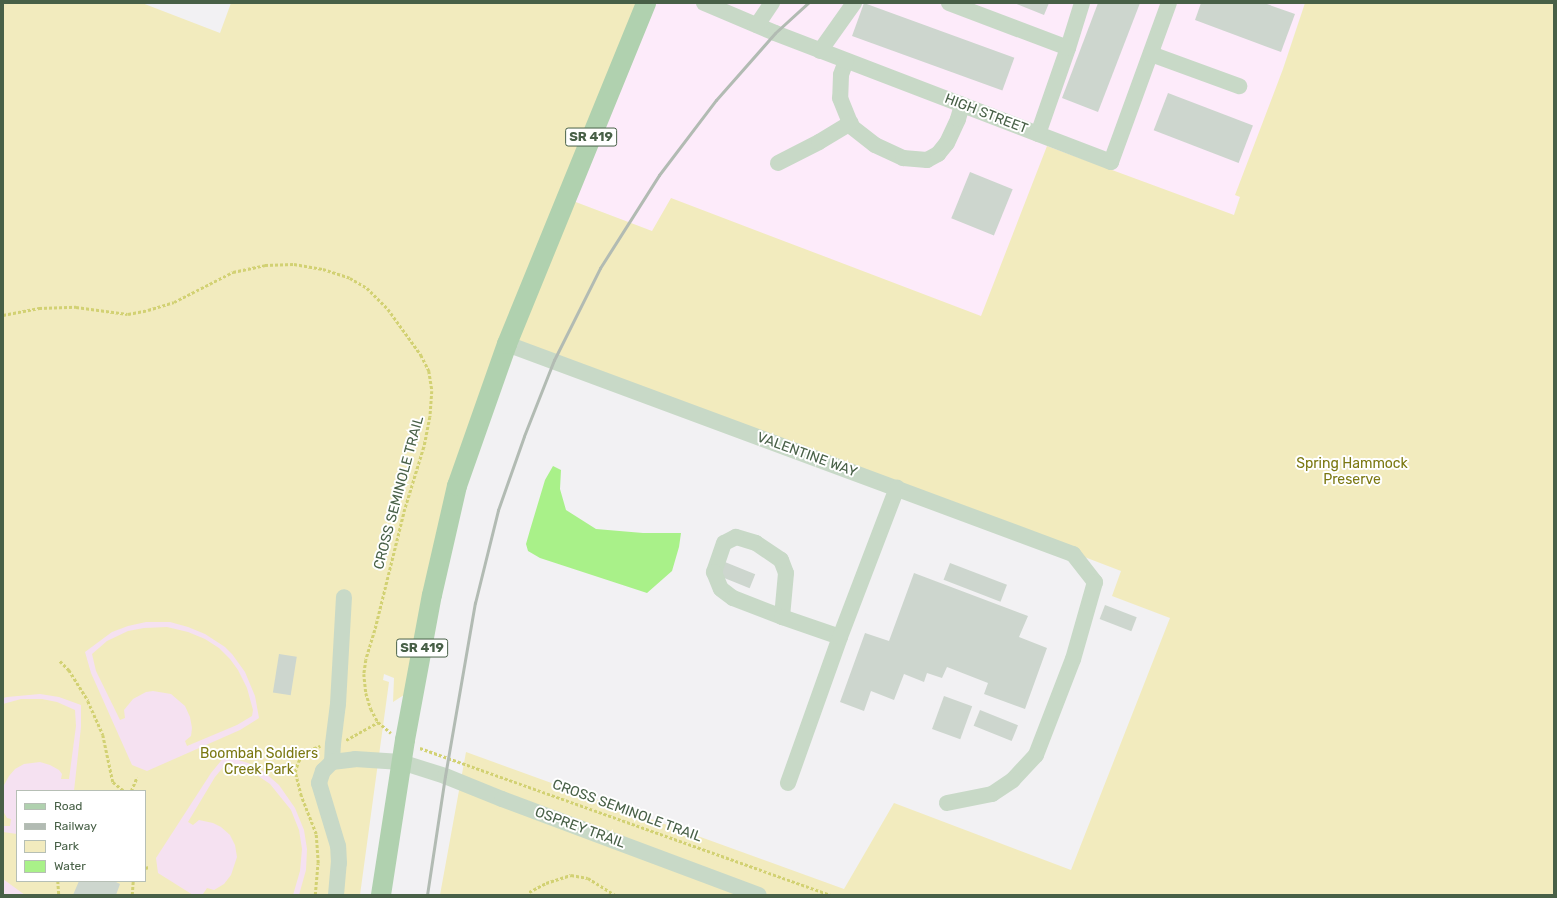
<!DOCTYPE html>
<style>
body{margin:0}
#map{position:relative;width:1557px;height:898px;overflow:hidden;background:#f2f1f3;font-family:Rubik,sans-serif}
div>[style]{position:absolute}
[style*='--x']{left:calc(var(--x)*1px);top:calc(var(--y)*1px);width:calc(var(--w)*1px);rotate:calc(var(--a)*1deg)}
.commercial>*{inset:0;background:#fdebfa}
.green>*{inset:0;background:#f2ebbe}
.sand>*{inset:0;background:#f5e1f1}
.water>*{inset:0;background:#a9f189}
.building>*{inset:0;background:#cdd6ce;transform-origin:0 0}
.path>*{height:2.5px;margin-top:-1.25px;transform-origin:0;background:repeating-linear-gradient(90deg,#d2d173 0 3px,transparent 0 5px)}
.minor>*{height:16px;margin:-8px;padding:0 8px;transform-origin:8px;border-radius:8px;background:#c8d9c7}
.major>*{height:20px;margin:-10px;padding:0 10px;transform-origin:10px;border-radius:10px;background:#b0d1af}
.rail>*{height:3px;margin:-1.5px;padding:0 1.5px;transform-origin:1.5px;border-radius:1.5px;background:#b2bbb3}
span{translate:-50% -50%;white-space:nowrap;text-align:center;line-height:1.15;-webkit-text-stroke:4px #fff;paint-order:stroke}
.shield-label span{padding:1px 3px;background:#fff;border:1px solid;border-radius:3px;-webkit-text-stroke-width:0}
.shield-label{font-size:13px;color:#486047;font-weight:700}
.street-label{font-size:14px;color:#486047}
.park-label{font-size:14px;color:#7b7812}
.frame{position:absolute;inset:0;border:4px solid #486047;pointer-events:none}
.legend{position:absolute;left:16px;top:790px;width:130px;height:92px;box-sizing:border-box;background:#fff;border:1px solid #b6bfb5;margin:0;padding:5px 7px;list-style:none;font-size:12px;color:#486047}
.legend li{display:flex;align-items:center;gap:8px;height:20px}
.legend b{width:20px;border:1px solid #b6bfb5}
</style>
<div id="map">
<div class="commercial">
<div style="clip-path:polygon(652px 3px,1305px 3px,1231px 223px,965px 351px,573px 201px)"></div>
</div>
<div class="green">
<div style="clip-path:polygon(evenodd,3px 3px,142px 3px,220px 33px,231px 3px,638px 3px,501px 341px,407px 693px,393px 702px,394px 678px,384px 674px,383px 680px,389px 682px,360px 895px,3px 895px,3px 3px,17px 791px,145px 791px,145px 881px,17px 881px,17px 791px)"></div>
<div style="clip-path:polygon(1305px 3px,1554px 3px,1554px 895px,440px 895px,466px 752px,844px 889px,894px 803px,1071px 870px,1170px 618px,1112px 596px,1121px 571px,886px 481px,514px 346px,573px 201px,652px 231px,671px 198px,981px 316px,1047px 146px,1234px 215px,1240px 197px,1235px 195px,1283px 69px)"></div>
</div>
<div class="sand">
<div style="clip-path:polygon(evenodd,146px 622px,170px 622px,188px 627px,205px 634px,225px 647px,232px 654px,245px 672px,255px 696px,259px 718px,240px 730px,147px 771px,132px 765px,91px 673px,85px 652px,112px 632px,128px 626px,146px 622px,167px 627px,188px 632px,205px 639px,219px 648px,230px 659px,238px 670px,247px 688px,253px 710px,252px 716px,237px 725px,187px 746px,185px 741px,191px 736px,192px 728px,190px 717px,185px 706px,171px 694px,153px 691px,146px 692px,133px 699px,124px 710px,125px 718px,120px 720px,96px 671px,92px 654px,107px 641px,128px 631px,144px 628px,167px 627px)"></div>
<div style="clip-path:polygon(40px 694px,59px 697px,81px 705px,81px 727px,74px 791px,17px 791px,17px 834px,3px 832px,3px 826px,10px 826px,11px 819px,7px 818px,3px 811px,3px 787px,9px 776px,15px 769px,24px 764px,40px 762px,50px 765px,59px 770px,62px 774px,61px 779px,69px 779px,76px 726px,75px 710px,57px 702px,42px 699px,21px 699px,3px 704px,3px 698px,7px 697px)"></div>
<div style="clip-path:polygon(225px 756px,248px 763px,263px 771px,279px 785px,295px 808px,304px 830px,307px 849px,306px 870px,299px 895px,293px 895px,300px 871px,302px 849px,299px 830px,291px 810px,270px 784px,251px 771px,230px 763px,225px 765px,215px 777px,188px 822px,193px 825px,199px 820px,213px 823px,221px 827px,230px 835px,235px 845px,237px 857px,231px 875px,224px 884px,214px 890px,207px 888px,203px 894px,204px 895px,193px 895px,158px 873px,156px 858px,211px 773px)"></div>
<div style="clip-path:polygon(3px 879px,25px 895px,3px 895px)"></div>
</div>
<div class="water">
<div style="clip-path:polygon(553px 466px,561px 470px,560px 489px,566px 510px,596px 529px,643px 533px,681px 533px,679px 547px,672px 571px,647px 593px,540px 558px,528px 551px,526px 544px,530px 530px,545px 480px)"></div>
</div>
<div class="building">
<div style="left:864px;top:3px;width:160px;height:35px;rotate:20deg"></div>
<div style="clip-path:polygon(1014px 3px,1049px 3px,1044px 15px)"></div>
<div style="clip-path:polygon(1098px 3px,1140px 3px,1098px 112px,1062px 98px)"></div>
<div style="clip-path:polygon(1201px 3px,1264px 3px,1295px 14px,1281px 52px,1195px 20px)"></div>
<div style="left:1168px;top:93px;width:91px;height:40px;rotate:21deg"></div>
<div style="left:970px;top:172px;width:46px;height:50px;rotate:22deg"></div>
<div style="left:720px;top:560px;width:38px;height:15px;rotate:22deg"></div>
<div style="left:950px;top:563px;width:61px;height:18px;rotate:21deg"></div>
<div style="clip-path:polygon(914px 573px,1028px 616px,1019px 637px,1047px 648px,1025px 709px,984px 694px,988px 683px,947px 667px,942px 678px,927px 673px,924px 682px,904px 674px,894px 700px,871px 691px,864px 711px,840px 702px,865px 633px,889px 641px)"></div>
<div style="left:1105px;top:605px;width:34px;height:15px;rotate:21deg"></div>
<div style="left:279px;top:654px;width:18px;height:39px;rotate:9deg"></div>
<div style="left:944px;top:696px;width:30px;height:35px;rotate:20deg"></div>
<div style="left:980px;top:710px;width:41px;height:17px;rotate:22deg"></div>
<div style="clip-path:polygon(79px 881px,116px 881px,116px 882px,120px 884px,116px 895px,73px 895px)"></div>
</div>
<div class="path">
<div style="--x:3;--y:315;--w:37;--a:-11"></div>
<div style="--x:39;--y:308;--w:37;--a:-2"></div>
<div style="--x:76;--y:307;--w:52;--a:7.7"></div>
<div style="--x:128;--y:314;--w:20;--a:-11"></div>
<div style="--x:148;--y:310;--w:27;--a:-17"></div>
<div style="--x:174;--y:302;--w:66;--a:-27"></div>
<div style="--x:233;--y:272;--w:33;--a:-12"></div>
<div style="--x:265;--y:265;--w:29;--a:-2"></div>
<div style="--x:294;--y:264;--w:29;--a:10"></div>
<div style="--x:323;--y:269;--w:28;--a:18"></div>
<div style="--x:350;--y:278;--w:20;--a:30"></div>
<div style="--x:367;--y:288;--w:30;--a:45"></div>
<div style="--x:388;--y:309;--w:57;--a:54.3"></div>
<div style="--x:421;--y:355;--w:18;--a:63"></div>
<div style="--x:429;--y:371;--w:20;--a:81"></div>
<div style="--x:432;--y:391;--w:26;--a:94"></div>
<div style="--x:430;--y:417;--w:31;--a:101"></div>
<div style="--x:424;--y:447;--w:65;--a:107"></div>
<div style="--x:405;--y:509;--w:125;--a:103.9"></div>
<div style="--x:375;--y:630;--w:31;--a:107"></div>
<div style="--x:366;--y:660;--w:14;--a:98"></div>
<div style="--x:364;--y:674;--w:19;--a:84"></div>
<div style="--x:366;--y:693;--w:17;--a:73"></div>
<div style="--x:371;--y:709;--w:15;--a:62"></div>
<div style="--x:378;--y:722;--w:17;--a:40"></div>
<div style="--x:60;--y:661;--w:13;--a:45"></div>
<div style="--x:69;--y:670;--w:36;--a:58"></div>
<div style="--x:88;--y:701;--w:37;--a:66"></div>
<div style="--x:103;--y:735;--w:48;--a:78"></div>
<div style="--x:113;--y:782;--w:14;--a:39"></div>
<div style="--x:346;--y:740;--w:37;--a:-29"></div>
<div style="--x:420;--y:748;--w:436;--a:19.7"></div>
<div style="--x:131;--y:791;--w:15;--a:-67"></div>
<div style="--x:145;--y:868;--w:4;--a:-14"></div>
<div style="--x:58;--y:881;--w:14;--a:86"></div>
<div style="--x:529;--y:892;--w:19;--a:-28"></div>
<div style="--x:546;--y:883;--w:26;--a:-18"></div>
<div style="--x:571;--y:875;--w:17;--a:10"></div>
<div style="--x:588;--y:878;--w:32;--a:32"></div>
<div style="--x:132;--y:895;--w:14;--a:-86"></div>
<div style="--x:315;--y:895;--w:32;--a:-85"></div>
<div style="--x:318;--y:863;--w:29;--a:-94"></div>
<div style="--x:316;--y:834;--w:41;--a:-111.5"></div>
<div style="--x:301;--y:796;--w:25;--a:-104"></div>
<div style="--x:295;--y:772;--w:10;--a:-73"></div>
<div style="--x:298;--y:762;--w:10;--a:-53"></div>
<div style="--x:304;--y:754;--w:6;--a:-39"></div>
<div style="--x:309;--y:750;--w:12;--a:-20"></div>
</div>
<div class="minor">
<div style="--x:704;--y:3;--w:77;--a:22.9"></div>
<div style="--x:775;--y:33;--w:360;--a:21"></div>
<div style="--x:1111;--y:162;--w:169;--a:-70"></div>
<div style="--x:949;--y:3;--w:127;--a:20.7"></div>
<div style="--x:1068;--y:48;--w:91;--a:109.2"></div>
<div style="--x:757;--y:25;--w:27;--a:-56"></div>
<div style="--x:1068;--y:48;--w:47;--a:-72.7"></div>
<div style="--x:820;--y:51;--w:59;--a:-54.7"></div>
<div style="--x:1151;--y:54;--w:94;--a:20"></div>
<div style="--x:846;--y:61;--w:15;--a:110"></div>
<div style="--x:841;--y:75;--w:23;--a:92"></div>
<div style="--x:840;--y:98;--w:31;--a:68"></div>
<div style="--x:852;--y:127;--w:29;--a:38"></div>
<div style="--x:875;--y:145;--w:31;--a:25"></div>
<div style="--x:903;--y:158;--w:24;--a:5"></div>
<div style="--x:927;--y:160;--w:13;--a:-29"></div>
<div style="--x:938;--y:154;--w:14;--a:-51"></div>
<div style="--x:947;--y:143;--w:26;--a:-65"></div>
<div style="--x:958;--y:119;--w:15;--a:-74"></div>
<div style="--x:778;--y:163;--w:46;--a:-27.1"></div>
<div style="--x:819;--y:142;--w:37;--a:-31"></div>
<div style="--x:507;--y:344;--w:604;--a:20.36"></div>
<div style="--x:1073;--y:554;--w:36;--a:52"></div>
<div style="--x:1095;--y:582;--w:80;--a:105.9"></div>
<div style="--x:1073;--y:659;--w:103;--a:111.1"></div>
<div style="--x:1036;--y:755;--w:34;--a:133"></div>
<div style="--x:1013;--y:780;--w:25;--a:146"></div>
<div style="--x:992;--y:794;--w:46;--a:168.7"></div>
<div style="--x:782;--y:617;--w:44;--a:-84.8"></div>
<div style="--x:786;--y:573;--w:14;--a:-111"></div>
<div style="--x:781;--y:560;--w:30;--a:-146"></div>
<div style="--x:756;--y:543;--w:21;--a:-163"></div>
<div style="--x:736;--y:537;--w:13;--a:153"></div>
<div style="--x:724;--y:543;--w:31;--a:109"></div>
<div style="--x:714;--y:572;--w:18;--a:68"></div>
<div style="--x:721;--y:589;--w:15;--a:37"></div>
<div style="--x:733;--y:598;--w:53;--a:21.2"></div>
<div style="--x:782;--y:617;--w:61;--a:19"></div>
<div style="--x:332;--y:762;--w:18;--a:-87"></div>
<div style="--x:333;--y:744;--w:40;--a:-82.9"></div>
<div style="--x:338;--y:704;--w:107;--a:-86.8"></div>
<div style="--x:788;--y:783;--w:155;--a:-70.4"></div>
<div style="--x:840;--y:637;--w:160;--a:-69.1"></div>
<div style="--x:336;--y:895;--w:32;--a:-85"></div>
<div style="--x:339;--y:863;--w:17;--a:-93"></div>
<div style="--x:338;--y:846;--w:66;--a:-106.8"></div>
<div style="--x:319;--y:783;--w:13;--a:-72"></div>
<div style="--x:323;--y:771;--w:13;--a:-45"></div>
<div style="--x:332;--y:762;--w:23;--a:-7"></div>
<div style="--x:355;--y:759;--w:46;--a:3.7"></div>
<div style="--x:401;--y:762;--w:46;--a:17.7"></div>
<div style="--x:445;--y:776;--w:61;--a:22"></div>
<div style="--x:502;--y:799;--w:274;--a:20.5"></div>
</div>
<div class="major">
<div style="--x:381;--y:895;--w:157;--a:-81.2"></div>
<div style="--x:405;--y:740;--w:147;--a:-79.5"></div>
<div style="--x:432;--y:595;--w:112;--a:-77.1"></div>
<div style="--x:457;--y:486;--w:151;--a:-70.6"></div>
<div style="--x:507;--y:344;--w:368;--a:-67.8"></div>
</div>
<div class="rail">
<div style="--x:427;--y:895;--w:120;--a:-81.4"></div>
<div style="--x:445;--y:776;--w:176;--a:-80.2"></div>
<div style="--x:475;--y:603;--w:96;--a:-76.1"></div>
<div style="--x:498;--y:510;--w:78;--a:-70.6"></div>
<div style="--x:524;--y:436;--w:82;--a:-68.5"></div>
<div style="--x:554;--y:360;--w:103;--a:-63.4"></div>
<div style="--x:600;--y:268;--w:110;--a:-57.6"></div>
<div style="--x:659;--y:175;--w:94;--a:-52.8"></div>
<div style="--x:716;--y:100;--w:89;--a:-48.6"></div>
<div style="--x:775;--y:33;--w:45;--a:-42.3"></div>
</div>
<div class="shield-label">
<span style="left:591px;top:137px">SR 419</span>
<span style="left:422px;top:648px">SR 419</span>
</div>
<div class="street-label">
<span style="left:986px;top:114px;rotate:21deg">HIGH STREET</span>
<span style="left:807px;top:455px;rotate:20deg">VALENTINE WAY</span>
<span style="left:399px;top:493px;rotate:-75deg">CROSS SEMINOLE TRAIL</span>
<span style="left:627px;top:811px;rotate:20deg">CROSS SEMINOLE TRAIL</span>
<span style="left:580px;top:828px;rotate:20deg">OSPREY TRAIL</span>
</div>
<div class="park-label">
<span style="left:1352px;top:472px">Spring Hammock<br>Preserve</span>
<span style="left:259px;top:762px">Boombah Soldiers<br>Creek Park</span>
</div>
<div class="frame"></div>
<ul class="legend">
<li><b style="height:5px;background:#b0d1af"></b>Road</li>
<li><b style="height:5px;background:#b2bbb3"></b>Railway</li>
<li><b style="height:11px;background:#f2ebbe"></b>Park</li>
<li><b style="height:11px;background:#a9f189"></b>Water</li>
</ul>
</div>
